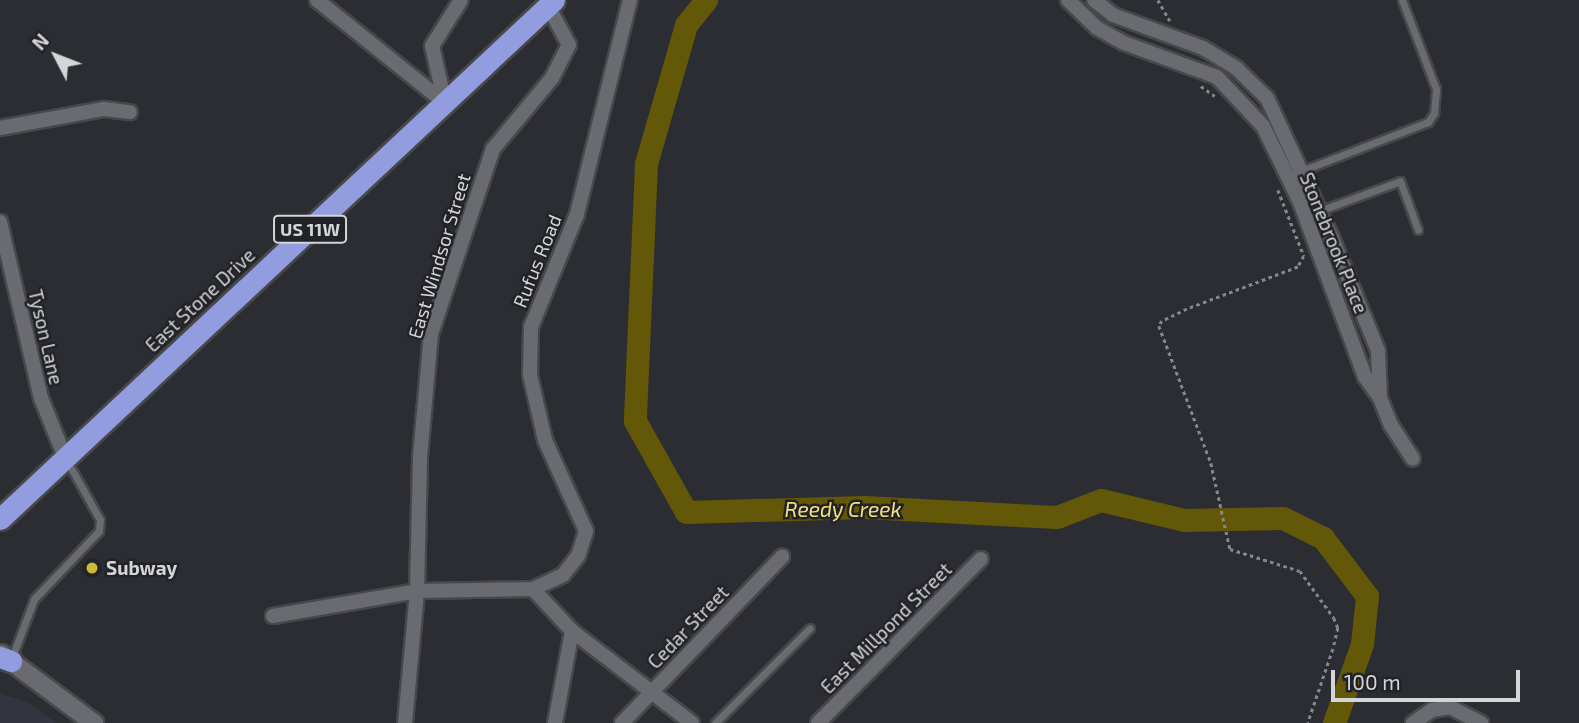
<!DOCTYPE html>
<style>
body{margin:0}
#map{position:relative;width:1579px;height:723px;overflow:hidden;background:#2c2d32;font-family:"Exo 2",sans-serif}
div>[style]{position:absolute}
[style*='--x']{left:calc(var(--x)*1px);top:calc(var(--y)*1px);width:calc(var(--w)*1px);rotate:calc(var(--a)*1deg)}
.built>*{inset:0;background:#32343f}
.river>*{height:23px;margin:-11.5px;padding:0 11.5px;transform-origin:11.5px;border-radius:11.5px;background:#635708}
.path>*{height:2.5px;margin-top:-1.25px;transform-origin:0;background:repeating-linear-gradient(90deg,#86878b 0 3.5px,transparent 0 7px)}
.roads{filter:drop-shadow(2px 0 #47484b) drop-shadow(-2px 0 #47484b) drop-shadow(0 2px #47484b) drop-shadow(0 -2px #47484b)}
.lane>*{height:7px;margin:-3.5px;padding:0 3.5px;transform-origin:3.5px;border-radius:3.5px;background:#6a6b71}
.street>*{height:14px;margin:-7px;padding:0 7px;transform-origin:7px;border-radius:7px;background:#6a6b71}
.secondary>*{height:18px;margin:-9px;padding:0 9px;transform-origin:9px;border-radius:9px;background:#6a6b71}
.highway>*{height:21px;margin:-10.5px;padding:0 10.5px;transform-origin:10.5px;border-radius:10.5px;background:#919ddf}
.dots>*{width:19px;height:19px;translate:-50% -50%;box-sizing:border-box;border:4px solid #222328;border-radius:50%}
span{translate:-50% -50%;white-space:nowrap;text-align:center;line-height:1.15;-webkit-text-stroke:5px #222328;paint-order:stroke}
.shield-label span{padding:2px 5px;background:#222328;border:2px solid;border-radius:5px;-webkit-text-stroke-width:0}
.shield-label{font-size:18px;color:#d4d5d8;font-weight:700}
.street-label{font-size:19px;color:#d4d5d8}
.poi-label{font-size:19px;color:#d4d5d8;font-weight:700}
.left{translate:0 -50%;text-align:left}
.water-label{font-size:21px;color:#f3e17f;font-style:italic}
.north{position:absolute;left:21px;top:21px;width:70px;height:70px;-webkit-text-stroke:5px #222328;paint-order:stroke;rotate:312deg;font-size:19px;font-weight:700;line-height:28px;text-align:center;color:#d4d5d8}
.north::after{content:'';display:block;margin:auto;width:24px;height:32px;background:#d4d5d8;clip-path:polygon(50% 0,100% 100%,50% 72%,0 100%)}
.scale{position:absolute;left:1331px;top:670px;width:189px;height:32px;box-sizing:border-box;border:4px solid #d4d5d8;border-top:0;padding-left:9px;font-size:21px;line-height:24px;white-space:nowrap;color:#d4d5d8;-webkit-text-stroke:5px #222328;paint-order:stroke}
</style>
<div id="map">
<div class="built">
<div style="clip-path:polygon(0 694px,26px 701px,57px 723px,0 723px)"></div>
</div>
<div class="river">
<div style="--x:706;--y:0;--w:32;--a:129"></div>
<div style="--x:686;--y:25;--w:145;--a:106.1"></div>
<div style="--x:646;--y:164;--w:257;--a:92.5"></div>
<div style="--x:635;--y:421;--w:104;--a:60.7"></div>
<div style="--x:686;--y:512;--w:178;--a:-1.6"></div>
<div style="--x:864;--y:507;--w:193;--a:3"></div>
<div style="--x:1057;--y:517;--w:47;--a:-21.1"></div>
<div style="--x:1101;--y:500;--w:85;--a:13.5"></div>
<div style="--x:1184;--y:520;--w:99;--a:-1.2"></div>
<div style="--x:1283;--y:518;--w:45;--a:26.6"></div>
<div style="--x:1323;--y:538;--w:73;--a:52.8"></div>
<div style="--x:1367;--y:596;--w:48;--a:95.9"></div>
<div style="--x:1362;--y:644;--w:84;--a:109.5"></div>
</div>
<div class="path">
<div style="--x:1158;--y:0;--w:24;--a:60"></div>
<div style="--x:1201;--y:86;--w:17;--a:36"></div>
<div style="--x:1278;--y:190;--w:71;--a:68.5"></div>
<div style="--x:1304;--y:256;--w:13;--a:119"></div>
<div style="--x:1298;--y:267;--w:119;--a:159.3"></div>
<div style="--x:1187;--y:309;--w:28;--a:154"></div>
<div style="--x:1162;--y:321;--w:6;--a:121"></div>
<div style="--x:1159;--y:326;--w:147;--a:69.2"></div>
<div style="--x:1211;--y:463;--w:88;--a:77.5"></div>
<div style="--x:1230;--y:549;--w:73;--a:17.4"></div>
<div style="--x:1300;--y:571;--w:58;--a:54.1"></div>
<div style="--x:1334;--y:618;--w:11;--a:68"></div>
<div style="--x:1338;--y:628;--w:22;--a:103"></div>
<div style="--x:1333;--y:649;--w:78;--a:108.7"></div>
</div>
<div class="roads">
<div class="lane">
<div style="--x:1288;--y:176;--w:150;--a:-21.1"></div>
<div style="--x:1428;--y:122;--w:11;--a:-56"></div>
<div style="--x:1434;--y:113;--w:24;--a:-85"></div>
<div style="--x:1436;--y:89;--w:95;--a:-110.9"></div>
<div style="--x:1319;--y:211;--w:86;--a:-20.3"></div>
<div style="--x:1400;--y:181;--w:52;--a:69.8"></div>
<div style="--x:11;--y:660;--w:65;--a:-69.3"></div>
<div style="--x:34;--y:599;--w:94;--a:-46.3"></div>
<div style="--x:99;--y:531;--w:11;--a:-85"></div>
<div style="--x:100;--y:520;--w:70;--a:-119.1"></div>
<div style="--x:715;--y:723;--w:134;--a:-45"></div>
</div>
<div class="street">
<div style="--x:317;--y:0;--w:164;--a:38.8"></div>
<div style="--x:1068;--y:0;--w:40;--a:44"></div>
<div style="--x:1097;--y:28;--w:31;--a:29"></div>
<div style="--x:1124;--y:43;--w:99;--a:20.1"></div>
<div style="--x:1217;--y:77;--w:67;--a:46.8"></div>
<div style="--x:1263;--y:126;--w:85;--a:64"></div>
<div style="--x:1300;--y:202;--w:187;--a:69.6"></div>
<div style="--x:1365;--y:377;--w:26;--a:54"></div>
<div style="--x:1094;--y:0;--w:24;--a:38"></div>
<div style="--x:1113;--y:15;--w:96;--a:20.1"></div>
<div style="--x:1203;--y:48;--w:39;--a:31"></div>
<div style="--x:1236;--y:68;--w:43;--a:44.1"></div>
<div style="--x:1267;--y:98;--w:154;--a:65.1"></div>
<div style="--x:1332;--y:238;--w:122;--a:67.8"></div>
<div style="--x:1378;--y:351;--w:47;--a:87.6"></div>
<div style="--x:1380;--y:398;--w:29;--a:68"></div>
<div style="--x:1391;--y:425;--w:40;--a:57.1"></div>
<div style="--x:445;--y:103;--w:58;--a:-102.8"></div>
<div style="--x:432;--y:46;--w:54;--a:-57.8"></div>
<div style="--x:0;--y:128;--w:106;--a:-10.4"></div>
<div style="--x:104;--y:109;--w:26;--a:7"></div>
<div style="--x:0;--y:222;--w:181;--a:76.9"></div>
<div style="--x:41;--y:398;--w:64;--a:67.9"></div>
<div style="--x:533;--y:589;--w:33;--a:-25"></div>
<div style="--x:563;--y:575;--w:24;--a:-52"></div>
<div style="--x:578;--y:556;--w:26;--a:-72"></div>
<div style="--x:586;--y:531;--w:100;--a:-114.3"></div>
<div style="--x:545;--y:440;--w:67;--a:-103"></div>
<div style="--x:530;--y:375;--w:48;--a:-88.8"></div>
<div style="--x:531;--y:327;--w:122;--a:-67.8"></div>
<div style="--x:577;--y:214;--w:220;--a:-76.1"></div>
<div style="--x:273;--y:616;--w:146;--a:-9.8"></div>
<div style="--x:417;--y:591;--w:116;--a:-1"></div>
<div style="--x:533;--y:589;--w:57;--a:47.1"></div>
<div style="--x:572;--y:631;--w:94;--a:100.5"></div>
<div style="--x:572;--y:631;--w:151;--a:37.5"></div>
<div style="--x:405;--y:723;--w:133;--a:-84.8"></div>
<div style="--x:417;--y:591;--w:134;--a:-88.7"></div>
<div style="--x:420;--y:457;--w:123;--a:-84.9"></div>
<div style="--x:431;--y:334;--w:195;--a:-71.5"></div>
<div style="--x:493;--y:149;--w:92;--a:-50.3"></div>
<div style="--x:552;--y:78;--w:37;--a:-63"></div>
<div style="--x:569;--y:45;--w:44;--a:-118.3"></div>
<div style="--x:622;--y:723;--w:231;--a:-46.1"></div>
<div style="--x:818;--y:723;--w:231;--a:-45.2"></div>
<div style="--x:1413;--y:723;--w:23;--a:-34"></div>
<div style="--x:1432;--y:710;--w:18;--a:-9"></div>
<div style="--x:1450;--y:707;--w:35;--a:27"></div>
</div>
<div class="secondary">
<div style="--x:1;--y:654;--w:116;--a:36.6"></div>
</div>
<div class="highway">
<div style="--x:0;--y:519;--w:759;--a:-43.13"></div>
<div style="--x:0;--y:657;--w:12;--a:20"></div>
</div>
</div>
<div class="dots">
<div style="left:92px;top:568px;background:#cfb837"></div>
</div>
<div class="shield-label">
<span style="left:310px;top:229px">US 11W</span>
</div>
<div class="street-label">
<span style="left:1334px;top:243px;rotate:68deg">Stonebrook Place</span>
<span style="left:439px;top:256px;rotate:-73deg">East Windsor Street</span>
<span style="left:537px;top:261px;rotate:-68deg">Rufus Road</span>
<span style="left:200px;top:300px;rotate:-43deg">East Stone Drive</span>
<span style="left:46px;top:337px;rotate:77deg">Tyson Lane</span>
<span style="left:688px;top:627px;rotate:-46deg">Cedar Street</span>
<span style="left:886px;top:628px;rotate:-45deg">East Millpond Street</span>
</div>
<div class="poi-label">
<span class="left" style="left:106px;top:568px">Subway</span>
</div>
<div class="water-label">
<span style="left:843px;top:509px">Reedy Creek</span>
</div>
<div class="north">N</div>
<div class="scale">100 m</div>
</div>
